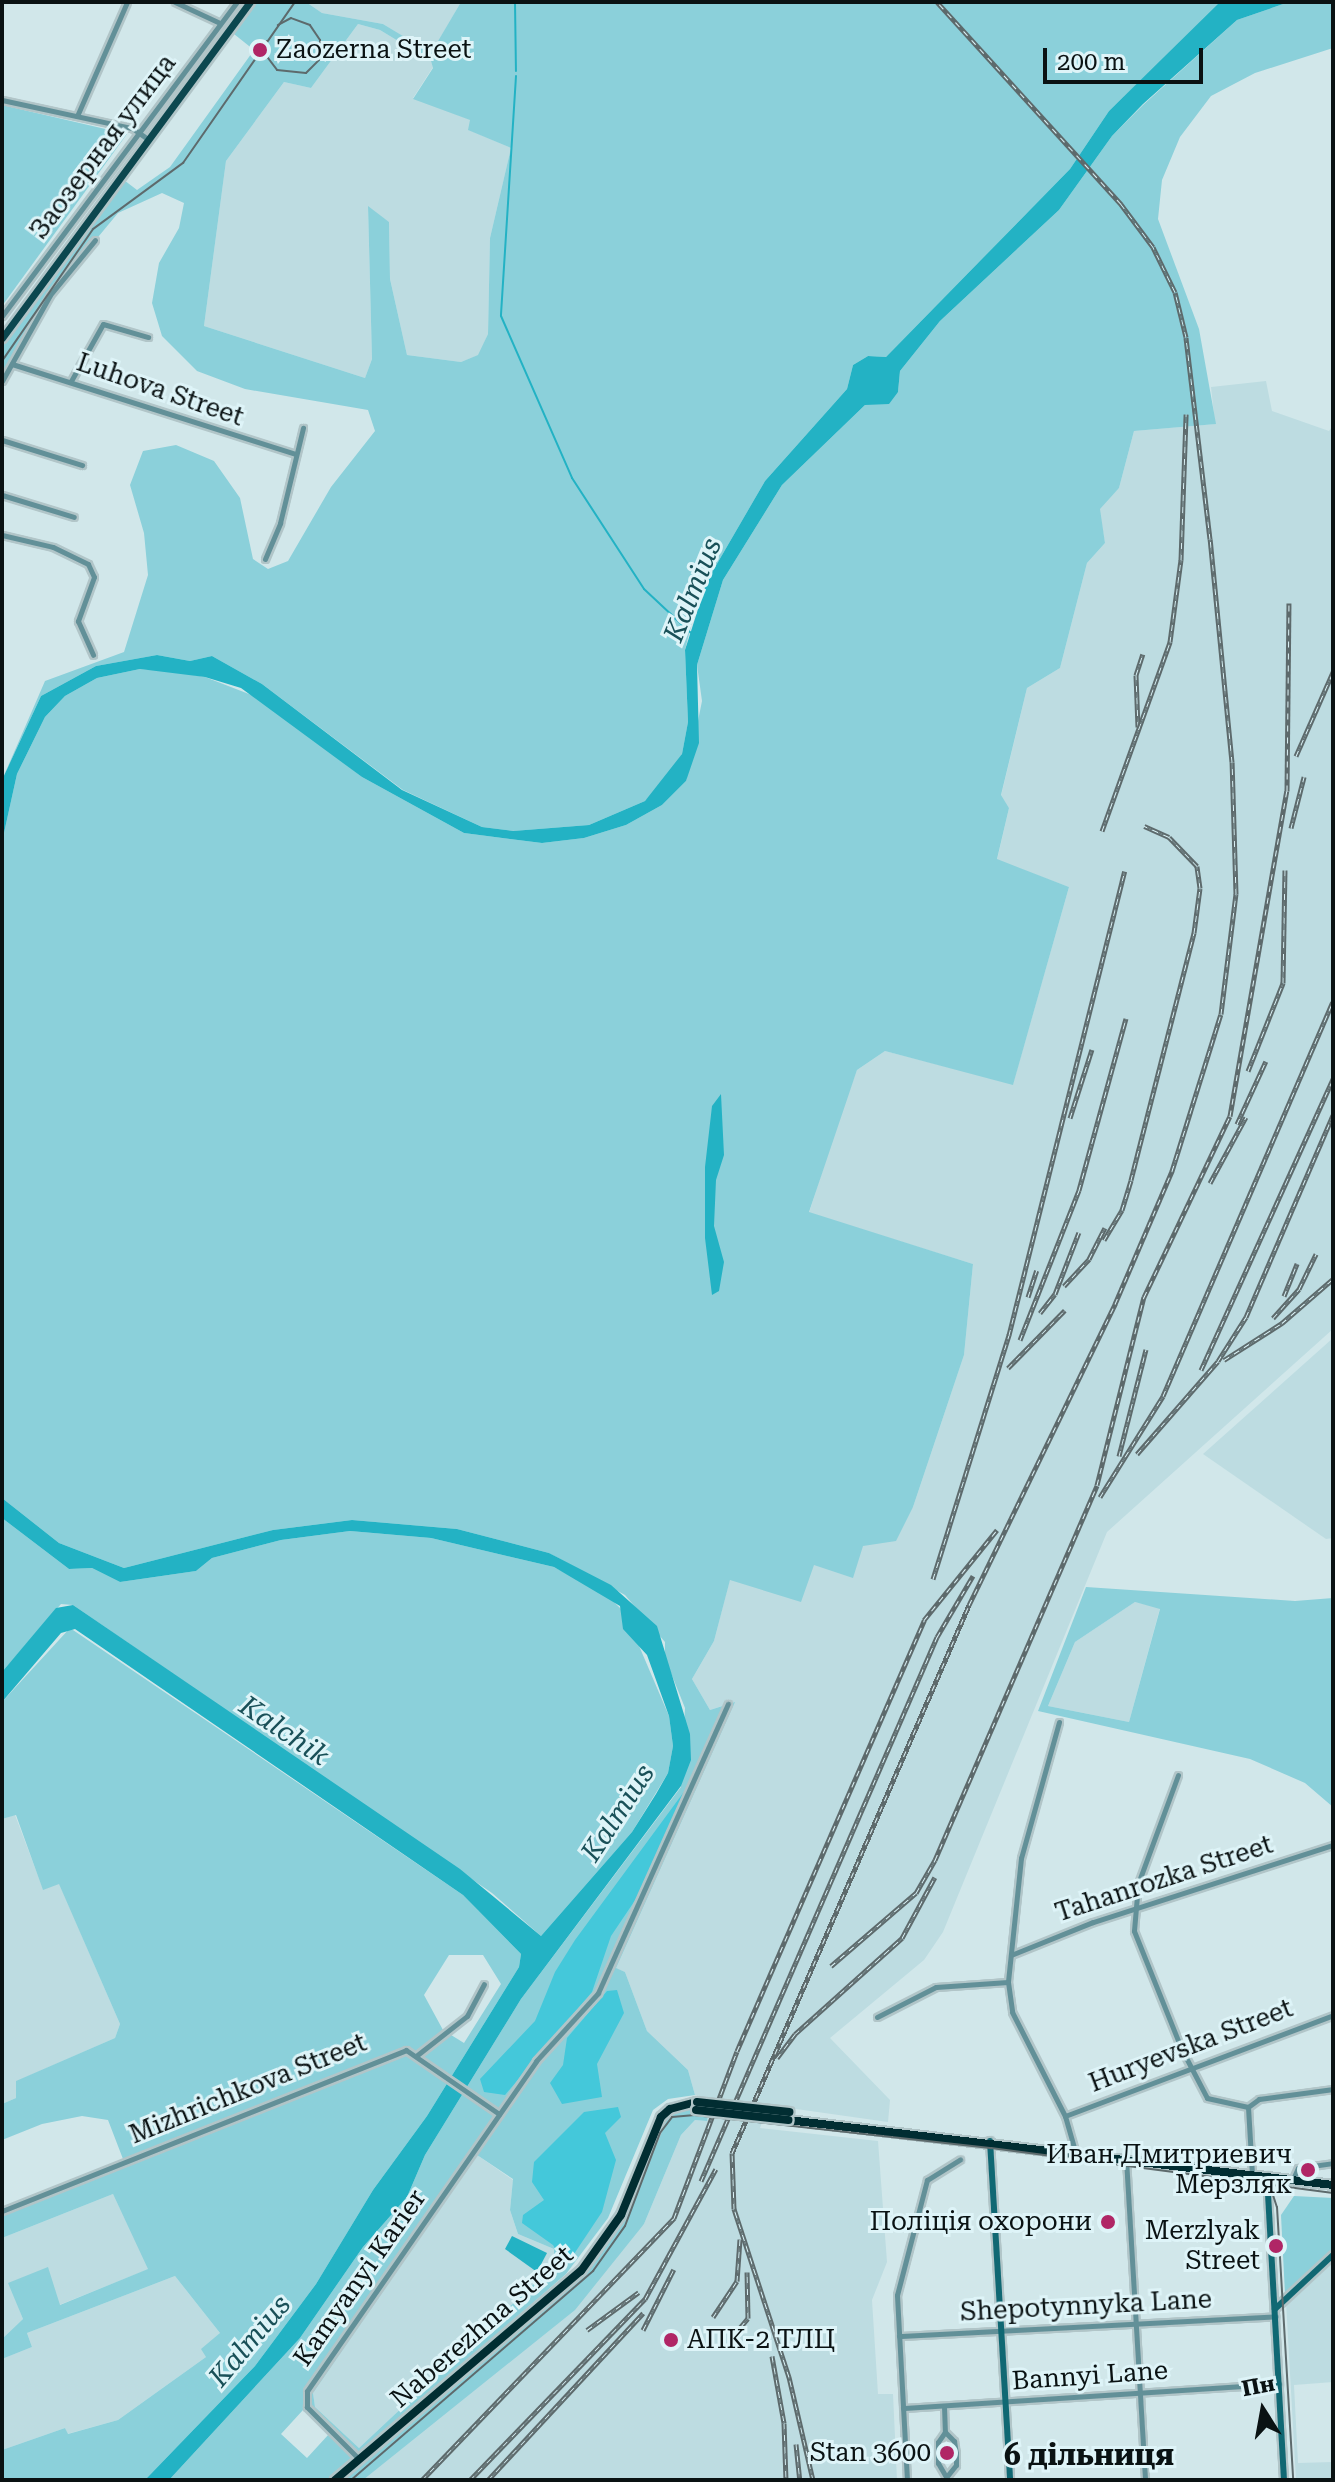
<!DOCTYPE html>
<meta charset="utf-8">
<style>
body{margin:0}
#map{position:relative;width:1335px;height:2482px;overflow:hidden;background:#d1e7ea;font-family:"Roboto Serif",serif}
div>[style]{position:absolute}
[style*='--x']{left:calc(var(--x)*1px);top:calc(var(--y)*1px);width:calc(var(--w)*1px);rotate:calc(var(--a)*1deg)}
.built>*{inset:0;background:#bddce1}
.green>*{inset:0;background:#8bd0da}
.forest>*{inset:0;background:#44c8da}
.water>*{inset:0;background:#23b2c4}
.stream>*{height:2px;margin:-1px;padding:0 1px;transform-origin:1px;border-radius:1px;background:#23b2c4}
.roads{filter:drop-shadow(2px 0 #b1c5c8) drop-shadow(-2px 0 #b1c5c8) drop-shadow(0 2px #b1c5c8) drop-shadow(0 -2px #b1c5c8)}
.street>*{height:5px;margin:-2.5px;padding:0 2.5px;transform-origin:2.5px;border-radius:2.5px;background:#629098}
.secondary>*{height:6px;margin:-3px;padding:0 3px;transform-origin:3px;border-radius:3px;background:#106873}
.primary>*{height:7px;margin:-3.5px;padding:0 3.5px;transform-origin:3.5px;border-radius:3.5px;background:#0c474f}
.highway>*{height:8px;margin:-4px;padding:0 4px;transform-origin:4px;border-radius:4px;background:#012d32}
.tram>*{height:2px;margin:-1px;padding:0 1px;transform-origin:1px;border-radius:1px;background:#5d6a6c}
.rail>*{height:5px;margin-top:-2.5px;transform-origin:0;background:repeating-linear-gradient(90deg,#def4f8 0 6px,#5d6a6c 0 12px);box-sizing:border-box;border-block:2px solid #5d6a6c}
.bridges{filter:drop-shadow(2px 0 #b1c5c8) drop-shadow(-2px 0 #b1c5c8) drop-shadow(0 2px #b1c5c8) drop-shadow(0 -2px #b1c5c8)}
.highway-bridge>*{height:8px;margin:-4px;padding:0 4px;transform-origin:4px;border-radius:4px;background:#012d32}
.dots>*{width:22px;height:22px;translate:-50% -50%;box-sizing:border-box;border:4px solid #def4f8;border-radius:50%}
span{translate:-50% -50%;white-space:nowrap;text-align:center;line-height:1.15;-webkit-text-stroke:6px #def4f8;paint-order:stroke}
.poi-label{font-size:26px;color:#0a1213}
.left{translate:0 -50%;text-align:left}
.right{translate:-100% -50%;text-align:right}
.street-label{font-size:26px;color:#0a1213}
.water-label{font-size:28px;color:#195058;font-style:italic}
.quarter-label{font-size:30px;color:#0a1213;font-weight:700}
.frame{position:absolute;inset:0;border:4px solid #0a1213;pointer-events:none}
.north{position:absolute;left:1223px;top:2370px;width:80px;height:80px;-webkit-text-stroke:6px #def4f8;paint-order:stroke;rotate:349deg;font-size:22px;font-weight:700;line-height:32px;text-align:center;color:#0a1213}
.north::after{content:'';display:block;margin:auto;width:28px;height:36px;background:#0a1213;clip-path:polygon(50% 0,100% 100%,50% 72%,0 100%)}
.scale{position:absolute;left:1043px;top:48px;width:160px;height:36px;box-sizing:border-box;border:4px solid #0a1213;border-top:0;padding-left:10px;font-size:24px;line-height:28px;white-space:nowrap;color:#0a1213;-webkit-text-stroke:6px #def4f8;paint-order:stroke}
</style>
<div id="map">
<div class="built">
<div style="clip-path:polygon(306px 2px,461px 2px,431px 54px,383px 24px,322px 13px)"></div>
<div style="clip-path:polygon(358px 24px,380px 30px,431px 61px,433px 67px,413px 98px,471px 120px,469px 130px,511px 148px,490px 238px,488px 334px,479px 355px,461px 362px,407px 355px,390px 279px,389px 222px,368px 208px,372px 359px,365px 378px,204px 326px,226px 161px,284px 82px,311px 88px)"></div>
<div style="clip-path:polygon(1266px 381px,1272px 411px,1329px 431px,1333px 425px,1333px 1329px,1107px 1532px,943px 1932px,924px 1960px,830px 2038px,890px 2100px,888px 2122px,768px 2105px,760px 2128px,878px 2141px,887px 2262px,872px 2300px,878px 2394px,893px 2394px,897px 2480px,363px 2480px,644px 2224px,681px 2135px,695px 2120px,707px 2121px,713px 2098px,695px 2095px,688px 2070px,647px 2031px,625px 1972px,615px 1968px,734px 1702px,710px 1710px,692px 1679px,714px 1641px,730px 1579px,814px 1565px,863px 1546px,913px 1507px,964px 1355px,973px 1264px,809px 1213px,838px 1122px,857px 1070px,885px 1051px,1013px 1084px,1069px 887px,997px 860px,1009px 808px,1001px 796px,1027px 688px,1060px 668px,1087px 563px,1105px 543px,1099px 508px,1119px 488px,1134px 431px,1215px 424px,1211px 387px)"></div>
<div style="clip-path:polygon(1333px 1338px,1333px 1538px,1326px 1539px,1203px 1454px)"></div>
<div style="clip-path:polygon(1135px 1602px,1160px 1608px,1129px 1722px,1048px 1706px,1075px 1642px)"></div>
<div style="clip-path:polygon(15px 1815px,43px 1889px,59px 1883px,120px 2024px,115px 2038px,17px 2081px,16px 2098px,2px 2104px,2px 1819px)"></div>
<div style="clip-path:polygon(477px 2155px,513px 2180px,510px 2210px,518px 2234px,554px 2249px,554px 2265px,359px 2448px,315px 2407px,313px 2393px)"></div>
<div style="clip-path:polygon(113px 2194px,149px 2269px,59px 2305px,9px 2283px,23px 2319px,2px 2339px,2px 2238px)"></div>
<div style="clip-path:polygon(1333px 2260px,1333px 2382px,1294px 2385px,1298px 2463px,1333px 2462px,1333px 2480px,1296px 2480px,1286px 2302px)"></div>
<div style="clip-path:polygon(175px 2276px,220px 2333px,206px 2357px,118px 2420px,67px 2434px,65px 2428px,2px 2450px,2px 2359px,32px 2347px,27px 2333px)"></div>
</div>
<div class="green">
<div style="clip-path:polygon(evenodd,250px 2px,306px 2px,322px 13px,383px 24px,431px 53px,461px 2px,1222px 2px,1109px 111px,1070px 169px,886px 357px,868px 356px,853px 365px,847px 389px,765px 481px,707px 581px,693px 618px,685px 650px,688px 722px,682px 754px,667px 779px,645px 801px,589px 825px,513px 831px,482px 827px,403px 790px,262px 684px,212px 656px,190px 661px,157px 655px,96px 666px,41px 696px,2px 780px,45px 681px,124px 652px,148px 575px,144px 533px,130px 485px,143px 451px,176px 445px,214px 461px,240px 498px,253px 559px,268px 569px,288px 561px,331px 487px,375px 431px,368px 410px,245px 389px,197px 371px,162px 336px,152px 303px,159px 263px,179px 228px,184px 203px,162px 193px,118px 213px,50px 295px,2px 381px,2px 340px,120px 177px,137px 190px,170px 167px,254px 50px,229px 30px,250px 2px,358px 24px,380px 30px,431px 61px,433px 68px,413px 99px,470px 120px,468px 130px,511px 148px,490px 238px,488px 334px,478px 355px,461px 362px,407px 355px,390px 279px,389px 222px,368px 206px,372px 359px,365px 378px,204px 326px,226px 161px,284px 82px,311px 88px,358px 24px)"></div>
<div style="clip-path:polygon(evenodd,1289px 2px,1333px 2px,1333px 48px,1255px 73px,1211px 96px,1180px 137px,1162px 180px,1158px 219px,1199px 329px,1216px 424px,1134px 431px,1119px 488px,1100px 509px,1105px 543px,1087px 563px,1060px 668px,1027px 688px,1001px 795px,1009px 808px,997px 859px,1069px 887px,1013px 1085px,885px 1051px,857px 1070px,809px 1212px,973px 1264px,964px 1355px,913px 1507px,896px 1541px,863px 1546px,853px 1578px,814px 1565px,801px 1602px,730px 1580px,714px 1641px,692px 1679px,710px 1710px,735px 1702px,616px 1968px,625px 1972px,647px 2031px,688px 2070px,695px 2095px,668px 2099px,653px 2110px,608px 2218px,566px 2274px,329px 2480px,169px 2480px,300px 2338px,363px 2247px,407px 2197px,425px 2155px,521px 1999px,681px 1787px,685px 1708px,665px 1658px,665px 1642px,625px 1595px,549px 1553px,457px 1529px,352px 1520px,273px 1530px,124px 1568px,59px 1543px,2px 1498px,2px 842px,17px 774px,45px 717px,65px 696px,97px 678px,140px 669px,171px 671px,205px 677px,262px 699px,362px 777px,464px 833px,542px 843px,584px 838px,626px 825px,662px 805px,686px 781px,702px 701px,697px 665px,723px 580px,782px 485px,865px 405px,898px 392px,900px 371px,940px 321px,1059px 210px,1112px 136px,1143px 105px,1237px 20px,1289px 2px,477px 2155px,513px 2179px,510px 2210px,518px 2234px,554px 2249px,554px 2265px,359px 2448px,315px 2407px,313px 2393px,477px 2155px,1289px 2px,303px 2410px,329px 2434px,307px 2458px,281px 2434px,303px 2410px)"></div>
<div style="clip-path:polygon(2px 105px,127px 134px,2px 306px)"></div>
<div style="clip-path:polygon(2px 1518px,69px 1569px,92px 1568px,120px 1582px,196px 1571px,212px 1558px,281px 1540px,350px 1531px,431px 1538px,554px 1567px,608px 1596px,625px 1613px,669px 1716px,673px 1746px,668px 1773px,632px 1832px,541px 1936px,492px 1893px,73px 1605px,61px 1604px,2px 1672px)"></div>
<div style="clip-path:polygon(evenodd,1086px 1587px,1295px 1601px,1333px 1598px,1333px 1807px,1305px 1783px,1250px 1759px,1038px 1711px,1086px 1587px,1135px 1602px,1160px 1609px,1129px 1722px,1048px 1706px,1075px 1642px,1135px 1602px)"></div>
<div style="clip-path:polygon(evenodd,70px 1628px,463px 1895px,521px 1954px,519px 1967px,427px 2116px,373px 2190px,316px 2284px,255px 2366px,145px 2480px,2px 2480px,2px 2450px,65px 2428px,68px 2434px,118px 2420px,206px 2357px,201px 2349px,220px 2333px,175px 2276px,27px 2333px,32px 2347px,2px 2359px,2px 2339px,23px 2319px,8px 2283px,48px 2267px,60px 2305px,148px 2269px,113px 2194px,2px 2238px,2px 2207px,123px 2159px,108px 2120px,82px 2116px,42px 2124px,2px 2140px,2px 2104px,16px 2098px,16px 2081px,115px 2038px,120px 2024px,59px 1884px,43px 1890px,16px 1815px,2px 1819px,2px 1702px,70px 1628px,449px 1955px,483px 1955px,501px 1984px,464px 2043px,443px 2030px,424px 1995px,449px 1955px)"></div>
<div style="clip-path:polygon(680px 2109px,709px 2112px,707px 2121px,695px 2120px,681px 2135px,644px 2224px,575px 2310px,363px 2480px,344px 2480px,589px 2267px,619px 2224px,657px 2127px)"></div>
<div style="clip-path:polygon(1294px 2196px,1333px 2198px,1333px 2250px,1285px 2294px,1281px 2215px)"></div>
</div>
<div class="forest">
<div style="clip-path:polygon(686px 1789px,648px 1881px,611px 1936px,592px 1992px,505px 2095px,484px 2092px,480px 2079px,535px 2021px,555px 1972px,575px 1940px)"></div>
<div style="clip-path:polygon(617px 1990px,624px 2013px,597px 2064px,602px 2097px,562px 2104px,550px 2083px,563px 2065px,567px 2038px,607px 1991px)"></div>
<div style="clip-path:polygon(618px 2107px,621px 2117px,605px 2133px,616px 2160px,602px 2212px,572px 2257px,562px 2260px,553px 2245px,522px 2223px,523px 2215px,544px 2200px,532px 2182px,534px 2162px,584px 2112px)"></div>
</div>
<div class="water">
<div style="clip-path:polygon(1289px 2px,1237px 20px,1143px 104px,1112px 136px,1059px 210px,940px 321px,900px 371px,898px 392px,889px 404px,865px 405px,782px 485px,723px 580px,697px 665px,699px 743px,686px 781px,662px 805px,626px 825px,584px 838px,542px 843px,464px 833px,362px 777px,241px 688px,205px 677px,140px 669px,97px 678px,65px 696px,45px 717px,17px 774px,2px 842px,2px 780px,41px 696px,96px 666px,157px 655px,190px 661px,212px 656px,262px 684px,402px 790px,482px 827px,513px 831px,589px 825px,645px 801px,682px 754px,688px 722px,685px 650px,707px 581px,765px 481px,847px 389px,853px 365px,868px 356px,886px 357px,1070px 169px,1109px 111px,1218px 4px)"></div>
<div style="clip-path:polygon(721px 1094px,724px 1155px,716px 1180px,714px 1226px,724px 1262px,719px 1291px,712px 1295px,705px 1238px,705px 1167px,712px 1106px)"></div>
<div style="clip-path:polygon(2px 1498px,59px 1543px,124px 1568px,273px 1530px,352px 1520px,457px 1529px,549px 1553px,611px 1585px,657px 1626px,690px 1734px,691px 1760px,681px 1786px,521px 1999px,425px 2155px,407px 2197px,363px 2247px,300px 2338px,169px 2480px,145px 2480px,255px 2366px,316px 2284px,373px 2190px,427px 2116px,519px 1967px,521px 1954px,463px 1895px,75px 1629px,61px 1633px,2px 1702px,2px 1672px,56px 1608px,73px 1605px,460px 1869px,541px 1936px,632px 1832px,656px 1794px,668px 1773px,673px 1746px,669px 1716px,647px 1655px,623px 1629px,620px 1606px,554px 1567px,431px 1538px,350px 1531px,281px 1540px,212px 1558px,196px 1571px,120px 1582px,92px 1568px,69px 1569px,2px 1518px)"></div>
<div style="clip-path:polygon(512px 2236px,547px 2253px,537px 2272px,505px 2249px)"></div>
</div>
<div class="stream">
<div style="--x:515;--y:2;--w:69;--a:89.2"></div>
<div style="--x:516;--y:76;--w:240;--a:93.6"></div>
<div style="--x:501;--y:316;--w:177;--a:66.3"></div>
<div style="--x:572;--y:478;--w:132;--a:57"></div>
<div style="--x:644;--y:589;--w:64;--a:43.1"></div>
</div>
<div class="roads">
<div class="street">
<div style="--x:175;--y:2;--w:50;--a:25"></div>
<div style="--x:2;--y:100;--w:133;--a:12.2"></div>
<div style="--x:132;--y:128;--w:19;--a:35"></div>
<div style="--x:77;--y:116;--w:124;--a:-66.3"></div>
<div style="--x:2;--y:316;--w:392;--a:-53.2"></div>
<div style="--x:12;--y:364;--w:298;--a:17.6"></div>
<div style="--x:2;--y:381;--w:98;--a:-60.8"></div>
<div style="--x:50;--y:295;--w:71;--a:-50.7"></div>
<div style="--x:71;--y:381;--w:65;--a:-60.7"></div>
<div style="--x:103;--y:324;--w:47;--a:16.1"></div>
<div style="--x:2;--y:440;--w:84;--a:17.4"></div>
<div style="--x:2;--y:495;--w:75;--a:17"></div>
<div style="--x:2;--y:535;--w:52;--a:13.2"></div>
<div style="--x:53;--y:547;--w:39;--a:26"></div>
<div style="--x:88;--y:564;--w:14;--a:65"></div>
<div style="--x:94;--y:577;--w:47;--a:110"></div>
<div style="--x:78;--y:621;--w:37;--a:66"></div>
<div style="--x:265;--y:559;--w:39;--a:-67"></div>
<div style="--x:280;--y:523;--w:98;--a:-76.4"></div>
<div style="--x:1059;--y:1722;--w:141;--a:105.6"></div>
<div style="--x:1021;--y:1858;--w:125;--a:96"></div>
<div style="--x:1008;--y:1982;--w:30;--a:82"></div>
<div style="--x:1012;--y:2012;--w:117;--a:63"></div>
<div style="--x:1065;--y:2116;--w:37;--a:74"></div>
<div style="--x:1178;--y:1775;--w:116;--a:110.2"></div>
<div style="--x:1138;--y:1884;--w:47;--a:94.9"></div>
<div style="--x:1134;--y:1931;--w:126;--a:68.1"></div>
<div style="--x:1181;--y:2048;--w:56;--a:62.5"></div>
<div style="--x:1207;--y:2098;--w:42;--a:12.4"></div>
<div style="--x:1011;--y:1955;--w:88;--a:-21.9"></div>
<div style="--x:1093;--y:1922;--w:252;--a:-17.8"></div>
<div style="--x:877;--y:2017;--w:66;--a:-27"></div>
<div style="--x:936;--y:1987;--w:72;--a:-4"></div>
<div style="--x:416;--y:2056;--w:65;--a:-38.1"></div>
<div style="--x:467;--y:2016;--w:36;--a:-62"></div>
<div style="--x:1248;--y:2107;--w:14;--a:-36"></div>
<div style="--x:1259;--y:2099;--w:75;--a:-7.7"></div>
<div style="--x:1248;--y:2107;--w:67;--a:86.6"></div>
<div style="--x:1065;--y:2116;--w:286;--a:-20.6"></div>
<div style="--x:1126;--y:2159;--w:322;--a:86.6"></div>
<div style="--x:1293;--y:2179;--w:12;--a:-66"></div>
<div style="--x:1298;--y:2168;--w:35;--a:-8"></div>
<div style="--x:2;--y:2211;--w:435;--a:-21.7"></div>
<div style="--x:406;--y:2050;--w:113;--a:34.5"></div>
<div style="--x:899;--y:2336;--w:377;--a:-3"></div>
<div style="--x:944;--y:2406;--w:26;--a:88"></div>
<div style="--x:945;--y:2432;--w:12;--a:125"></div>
<div style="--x:938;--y:2442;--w:21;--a:90"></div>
<div style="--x:938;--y:2463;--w:20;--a:60"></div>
<div style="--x:903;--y:2408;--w:377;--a:-3.7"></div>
<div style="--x:945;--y:2432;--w:13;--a:45"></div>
<div style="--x:954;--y:2441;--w:12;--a:81"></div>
<div style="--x:956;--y:2453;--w:12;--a:90"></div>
<div style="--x:956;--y:2465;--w:13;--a:129"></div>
<div style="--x:359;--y:2459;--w:74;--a:-135"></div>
<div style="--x:307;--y:2407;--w:16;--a:-90"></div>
<div style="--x:307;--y:2391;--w:402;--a:-55.2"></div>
<div style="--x:536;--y:2061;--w:92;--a:-47.6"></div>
<div style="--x:598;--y:1993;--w:317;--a:-65.8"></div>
<div style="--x:907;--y:2480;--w:185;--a:-93.1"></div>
<div style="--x:897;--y:2295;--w:119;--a:-75.4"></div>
<div style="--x:927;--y:2180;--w:39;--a:-32"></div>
</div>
<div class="secondary">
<div style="--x:990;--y:2141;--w:340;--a:86.6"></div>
<div style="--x:1267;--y:2176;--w:304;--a:86.8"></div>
<div style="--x:1275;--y:2309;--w:79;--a:-43"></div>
</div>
<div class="primary">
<div style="--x:2;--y:338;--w:418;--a:-53.6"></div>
</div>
<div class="highway">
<div style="--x:788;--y:2120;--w:549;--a:6.8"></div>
<div style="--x:335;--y:2480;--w:323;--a:-40.4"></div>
<div style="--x:581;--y:2271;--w:69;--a:-54.5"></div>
<div style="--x:621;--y:2215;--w:106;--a:-67.8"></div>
<div style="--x:661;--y:2117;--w:12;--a:-42"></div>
<div style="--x:670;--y:2109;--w:28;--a:-15"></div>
</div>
</div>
<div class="tram">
<div style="--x:267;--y:41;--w:13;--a:99"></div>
<div style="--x:265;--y:54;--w:20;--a:53"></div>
<div style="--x:277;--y:70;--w:29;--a:6"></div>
<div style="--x:306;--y:73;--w:20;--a:-45"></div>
<div style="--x:320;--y:59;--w:19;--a:-90"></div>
<div style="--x:320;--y:40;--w:18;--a:-124"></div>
<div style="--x:310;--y:25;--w:20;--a:-160"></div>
<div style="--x:291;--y:18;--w:15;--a:152"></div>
<div style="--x:2;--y:361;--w:160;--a:-55.4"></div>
<div style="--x:93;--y:229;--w:112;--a:-36.3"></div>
<div style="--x:183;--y:163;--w:196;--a:-55.2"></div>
<div style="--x:1259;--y:2183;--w:16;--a:35"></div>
<div style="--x:1272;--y:2192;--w:16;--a:72"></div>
<div style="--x:1277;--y:2207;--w:273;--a:86.6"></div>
<div style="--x:351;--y:2480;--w:320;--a:-40.8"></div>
<div style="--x:593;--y:2271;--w:55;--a:-54.6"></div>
<div style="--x:625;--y:2226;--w:99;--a:-69.4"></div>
<div style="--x:660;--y:2133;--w:20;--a:-53"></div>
<div style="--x:672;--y:2117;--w:23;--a:-5"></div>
<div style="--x:695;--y:2115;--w:298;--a:6.4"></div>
<div style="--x:991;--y:2148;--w:345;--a:7.5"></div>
</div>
<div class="rail">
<div style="--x:1138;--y:727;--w:52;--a:-92.2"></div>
<div style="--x:1136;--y:675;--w:22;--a:-72"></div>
<div style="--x:1296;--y:756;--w:92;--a:-66.2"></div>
<div style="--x:1291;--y:828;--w:53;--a:-75.7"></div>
<div style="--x:1102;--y:831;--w:201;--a:-70.2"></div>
<div style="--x:1170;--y:642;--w:83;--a:-82.4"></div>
<div style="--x:1181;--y:560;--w:146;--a:-88"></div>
<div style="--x:1248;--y:1071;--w:95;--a:-68.3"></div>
<div style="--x:1283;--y:983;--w:113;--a:-89"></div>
<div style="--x:1070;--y:1118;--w:72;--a:-72.3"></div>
<div style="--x:1237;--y:1124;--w:69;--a:-65.3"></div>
<div style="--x:1210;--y:1183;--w:75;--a:-61.4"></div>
<div style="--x:1104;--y:1240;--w:35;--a:-59"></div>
<div style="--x:1122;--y:1210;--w:31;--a:-73"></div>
<div style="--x:1131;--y:1180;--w:255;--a:-75.7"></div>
<div style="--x:1194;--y:933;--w:45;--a:-82.4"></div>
<div style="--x:1200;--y:888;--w:22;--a:-98"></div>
<div style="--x:1197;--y:866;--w:40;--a:-134"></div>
<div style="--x:1169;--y:837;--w:27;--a:-156"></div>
<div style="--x:1064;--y:1286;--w:37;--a:-47"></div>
<div style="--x:1089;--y:1259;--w:35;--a:-63"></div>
<div style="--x:1284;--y:1296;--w:35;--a:-68"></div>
<div style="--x:1028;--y:1297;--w:28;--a:-72"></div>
<div style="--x:1040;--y:1313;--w:24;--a:-52"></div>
<div style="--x:1055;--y:1294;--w:66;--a:-68.8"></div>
<div style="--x:1273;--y:1318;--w:39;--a:-48"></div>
<div style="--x:1299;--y:1289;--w:39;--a:-64"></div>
<div style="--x:1020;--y:1340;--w:161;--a:-68.5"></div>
<div style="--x:1079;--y:1190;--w:178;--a:-74.7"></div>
<div style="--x:1224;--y:1360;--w:69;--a:-32.5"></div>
<div style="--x:1282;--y:1323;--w:67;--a:-40.8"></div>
<div style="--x:1008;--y:1368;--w:81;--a:-45.5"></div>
<div style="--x:1201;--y:1370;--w:320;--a:-65.6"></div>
<div style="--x:1137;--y:1454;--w:123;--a:-48.9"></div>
<div style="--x:1218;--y:1361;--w:52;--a:-57.5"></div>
<div style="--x:1246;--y:1317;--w:220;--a:-66.7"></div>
<div style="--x:1119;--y:1456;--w:110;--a:-75.8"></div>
<div style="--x:1100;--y:1497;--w:119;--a:-58"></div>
<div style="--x:1163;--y:1396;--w:429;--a:-66.7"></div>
<div style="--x:933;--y:1579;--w:256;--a:-72.7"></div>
<div style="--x:1009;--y:1335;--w:478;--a:-76"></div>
<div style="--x:831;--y:1966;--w:112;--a:-40.7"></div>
<div style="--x:916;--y:1893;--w:38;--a:-60"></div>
<div style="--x:935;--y:1860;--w:408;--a:-66.6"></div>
<div style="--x:1097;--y:1485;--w:194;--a:-76"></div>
<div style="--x:1144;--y:1297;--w:200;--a:-64.6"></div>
<div style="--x:1230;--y:1116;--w:330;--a:-80.1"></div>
<div style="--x:1287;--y:791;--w:188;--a:-89.4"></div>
<div style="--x:777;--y:2058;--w:30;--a:-53"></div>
<div style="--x:795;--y:2034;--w:144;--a:-41.9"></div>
<div style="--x:902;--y:1938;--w:69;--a:-61.6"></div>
<div style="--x:701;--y:2181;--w:593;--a:-66.55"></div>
<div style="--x:937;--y:1637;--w:71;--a:-59.5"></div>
<div style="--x:713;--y:2317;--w:43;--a:-56.3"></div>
<div style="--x:737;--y:2281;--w:42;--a:-85.9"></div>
<div style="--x:587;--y:2330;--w:64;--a:-36.2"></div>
<div style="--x:643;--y:2330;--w:68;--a:-63.1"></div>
<div style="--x:733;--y:2336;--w:23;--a:-50"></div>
<div style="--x:748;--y:2318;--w:46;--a:-91.2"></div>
<div style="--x:772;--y:2356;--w:68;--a:79.8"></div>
<div style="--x:784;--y:2423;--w:57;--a:88"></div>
<div style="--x:796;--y:2444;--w:36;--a:84"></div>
<div style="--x:422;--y:2480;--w:364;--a:-46.1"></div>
<div style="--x:674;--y:2218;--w:178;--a:-69.3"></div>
<div style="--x:737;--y:2051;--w:470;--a:-66.5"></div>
<div style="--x:924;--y:1620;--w:116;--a:-51"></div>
<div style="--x:470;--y:2480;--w:252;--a:-46"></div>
<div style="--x:645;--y:2299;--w:148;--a:-61.4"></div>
<div style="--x:488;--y:2480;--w:228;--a:-47.1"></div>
<div style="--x:813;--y:2480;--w:106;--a:-103.1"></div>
<div style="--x:789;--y:2377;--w:177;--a:-108.1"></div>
<div style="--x:734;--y:2209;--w:56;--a:-92"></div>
<div style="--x:732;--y:2153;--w:597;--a:-66.61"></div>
<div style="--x:969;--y:1605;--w:335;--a:-64.1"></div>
<div style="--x:1115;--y:1304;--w:145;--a:-66.8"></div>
<div style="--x:1172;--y:1171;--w:164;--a:-72.7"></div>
<div style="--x:1221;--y:1014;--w:121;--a:-82.9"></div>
<div style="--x:1236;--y:894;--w:132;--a:-91.7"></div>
<div style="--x:1232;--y:762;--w:224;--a:-95.6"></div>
<div style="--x:1210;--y:539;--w:203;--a:-96.8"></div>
<div style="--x:1186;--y:337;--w:46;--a:-103.7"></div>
<div style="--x:1175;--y:292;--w:50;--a:-116.1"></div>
<div style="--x:1153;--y:247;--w:54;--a:-126.7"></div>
<div style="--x:1121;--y:204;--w:273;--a:-132.3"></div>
</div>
<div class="bridges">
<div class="highway-bridge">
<div style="--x:697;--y:2102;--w:93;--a:6.2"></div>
<div style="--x:696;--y:2110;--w:93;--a:6.2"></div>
</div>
</div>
<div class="dots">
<div style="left:260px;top:50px;background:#b02666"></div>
<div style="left:1308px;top:2170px;background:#b02666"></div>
<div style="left:1108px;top:2222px;background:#b02666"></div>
<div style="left:1276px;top:2246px;background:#b02666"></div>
<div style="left:671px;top:2340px;background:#b02666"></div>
<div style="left:947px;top:2453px;background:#b02666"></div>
</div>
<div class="poi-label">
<span class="left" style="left:276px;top:50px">Zaozerna Street</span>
<span class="right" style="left:1292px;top:2170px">Иван Дмитриевич<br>Мерзляк</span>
<span class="right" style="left:1092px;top:2222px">Поліція охорони</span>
<span class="right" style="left:1260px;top:2246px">Merzlyak<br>Street</span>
<span class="left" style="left:687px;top:2340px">АПК-2 ТЛЦ</span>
<span class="right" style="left:931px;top:2453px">Stan 3600</span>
</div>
<div class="street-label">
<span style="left:103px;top:147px;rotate:-53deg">Заозерная улица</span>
<span style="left:160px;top:390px;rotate:19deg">Luhova Street</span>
<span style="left:1164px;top:1879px;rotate:-18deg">Tahanrozka Street</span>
<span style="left:1191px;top:2046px;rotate:-21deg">Huryevska Street</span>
<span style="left:248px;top:2089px;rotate:-22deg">Mizhrichkova Street</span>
<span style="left:360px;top:2278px;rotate:-55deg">Kamyanyi Karier</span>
<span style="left:1086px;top:2306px;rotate:-3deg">Shepotynnyka Lane</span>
<span style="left:482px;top:2327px;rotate:-41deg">Naberezhna Street</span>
<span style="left:1090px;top:2376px;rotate:-4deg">Bannyi Lane</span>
</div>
<div class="water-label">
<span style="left:693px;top:590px;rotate:-68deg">Kalmius</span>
<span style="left:284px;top:1731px;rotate:34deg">Kalchik</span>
<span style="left:618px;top:1813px;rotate:-57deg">Kalmius</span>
<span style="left:250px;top:2341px;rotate:-50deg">Kalmius</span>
</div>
<div class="quarter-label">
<span style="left:1089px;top:2455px">6 дільниця</span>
</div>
<div class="frame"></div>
<div class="north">Пн</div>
<div class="scale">200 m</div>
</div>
